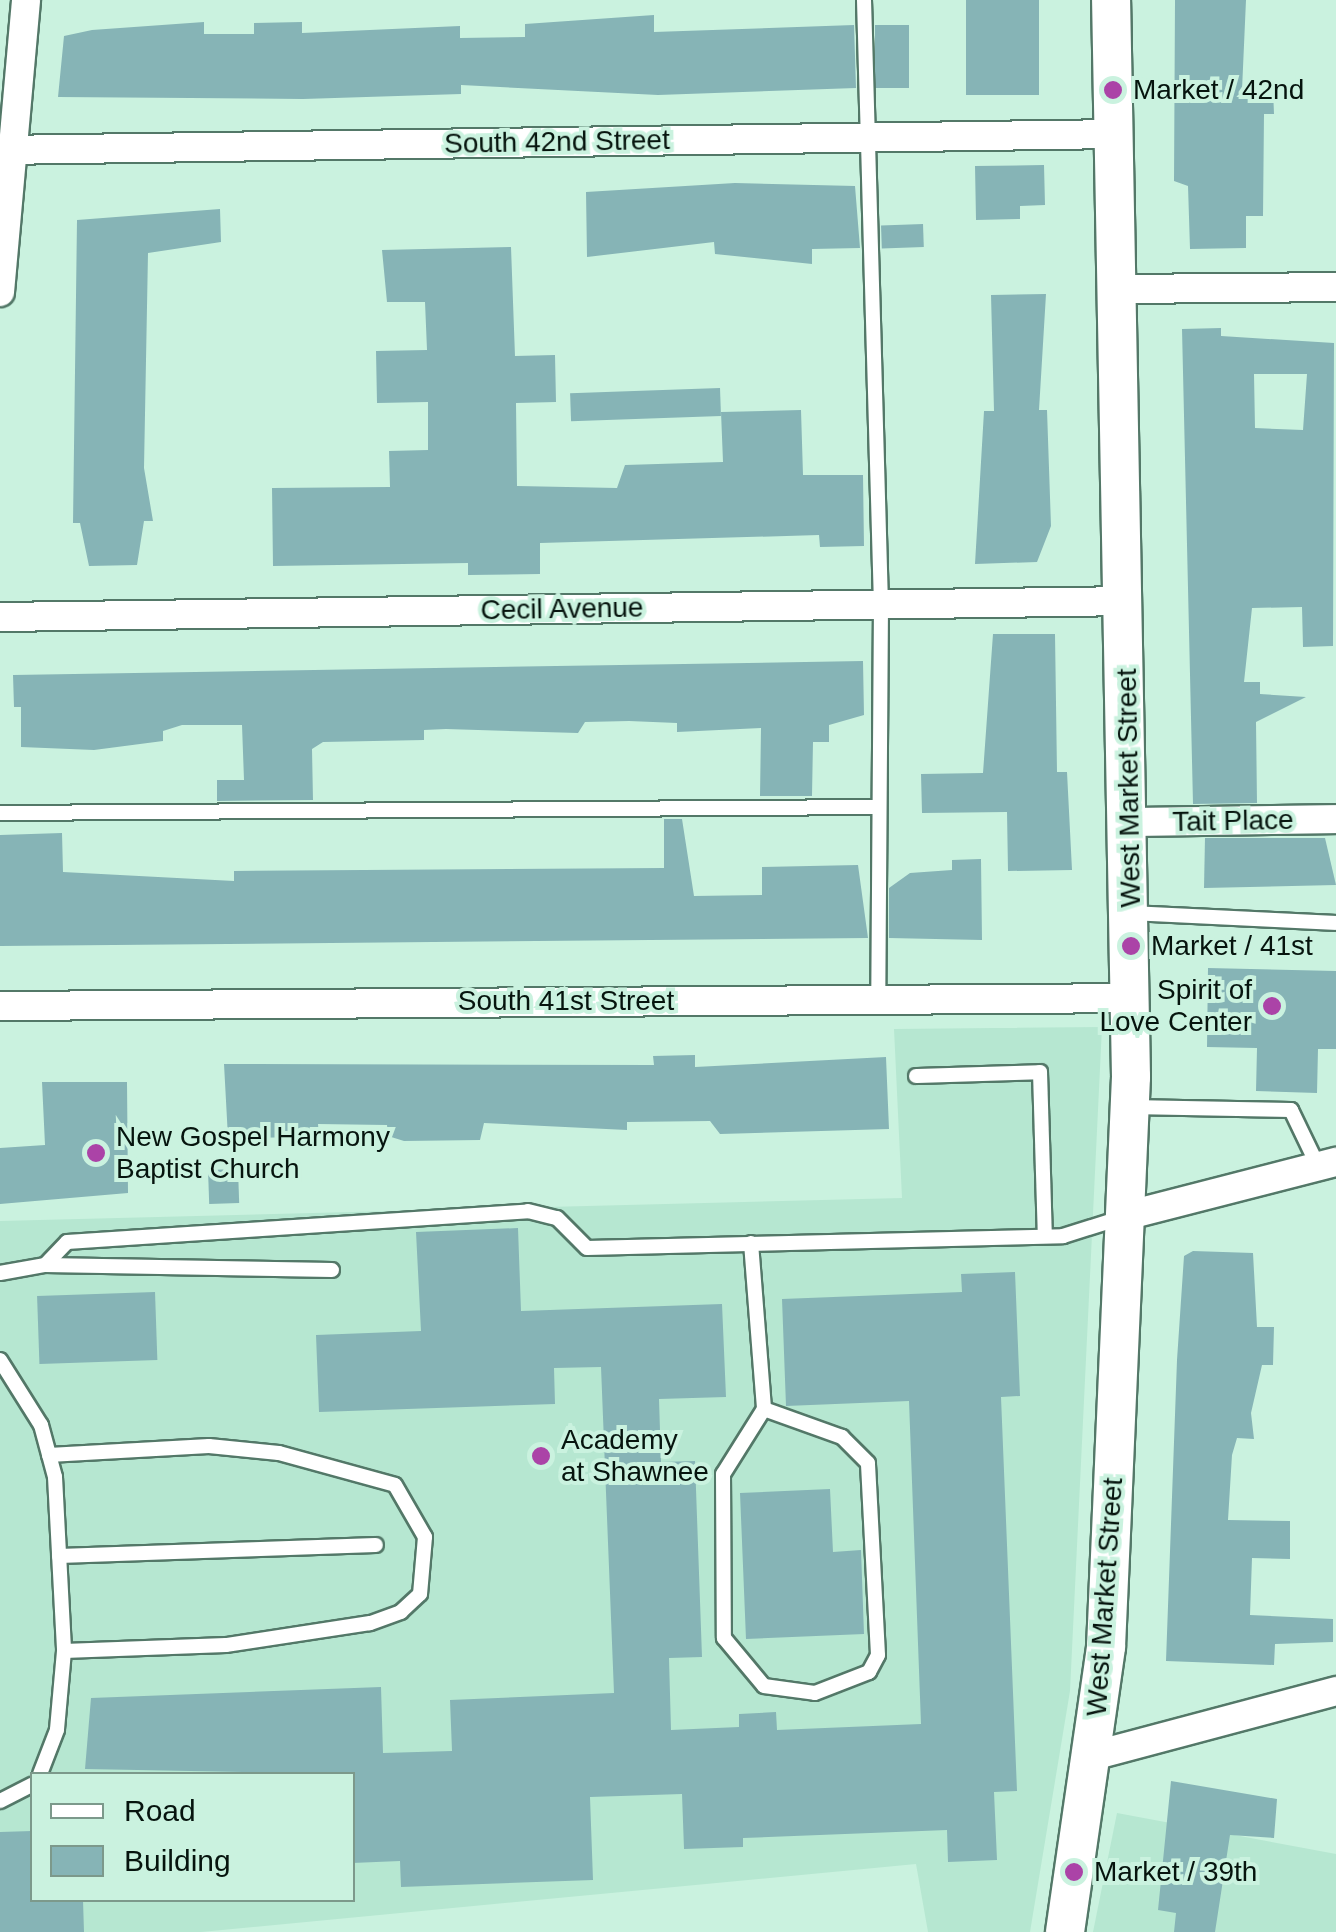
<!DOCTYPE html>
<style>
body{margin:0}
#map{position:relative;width:1336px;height:1932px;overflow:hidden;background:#caf2df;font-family:Helvetica,sans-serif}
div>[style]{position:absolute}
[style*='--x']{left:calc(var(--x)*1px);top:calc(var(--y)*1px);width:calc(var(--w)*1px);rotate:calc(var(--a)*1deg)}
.built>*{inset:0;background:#b6e7d1}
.building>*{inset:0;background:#86b4b6;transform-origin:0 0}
.roads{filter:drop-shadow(2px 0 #537868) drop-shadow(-2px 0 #537868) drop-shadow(0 2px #537868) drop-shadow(0 -2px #537868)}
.lane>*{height:14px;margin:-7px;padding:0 7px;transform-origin:7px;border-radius:7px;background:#fff}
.street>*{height:28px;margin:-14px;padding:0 14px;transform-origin:14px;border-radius:14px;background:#fff}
.secondary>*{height:38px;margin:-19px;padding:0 19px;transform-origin:19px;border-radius:19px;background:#fff}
.dots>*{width:28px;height:28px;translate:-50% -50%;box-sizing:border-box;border:5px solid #caf2df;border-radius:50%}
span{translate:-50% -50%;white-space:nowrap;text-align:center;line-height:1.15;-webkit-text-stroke:8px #caf2df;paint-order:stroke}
.poi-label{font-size:28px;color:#06140e}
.left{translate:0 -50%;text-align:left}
.right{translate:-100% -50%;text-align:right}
.street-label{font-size:28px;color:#06140e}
.legend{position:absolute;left:30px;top:1772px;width:325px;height:130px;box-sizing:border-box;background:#caf2df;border:2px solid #7c998b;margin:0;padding:12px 18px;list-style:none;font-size:30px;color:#06140e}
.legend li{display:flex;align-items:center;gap:20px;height:50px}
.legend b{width:50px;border:2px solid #7c998b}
</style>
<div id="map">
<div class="built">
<div style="clip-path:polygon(evenodd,1102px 1027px,1070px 1691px,1030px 1932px,928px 1932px,916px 1864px,201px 1932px,0 1932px,0 1221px,902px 1198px,894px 1029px,1102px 1027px,32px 1774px,352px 1774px,352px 1900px,32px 1900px,32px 1774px)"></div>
<div style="clip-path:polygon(1117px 1813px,1336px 1854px,1336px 1932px,1093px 1932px)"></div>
</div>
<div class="building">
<div style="left:966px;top:0;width:73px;height:95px"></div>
<div style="clip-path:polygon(1175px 0,1246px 0,1242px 90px,1273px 89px,1274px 114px,1264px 114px,1263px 216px,1246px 216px,1246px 248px,1190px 249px,1188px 186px,1174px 181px)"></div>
<div style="clip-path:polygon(654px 15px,654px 32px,854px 25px,856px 88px,658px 95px,461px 85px,461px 94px,303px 99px,58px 97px,64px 36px,92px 30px,204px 22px,204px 34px,254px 34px,254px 23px,302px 22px,302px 33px,460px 26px,460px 38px,525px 37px,525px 24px)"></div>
<div style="left:875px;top:25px;width:34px;height:63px"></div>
<div style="clip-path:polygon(1044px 165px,1045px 205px,1020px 206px,1020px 219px,976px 220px,975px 166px)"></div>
<div style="clip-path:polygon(735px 183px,855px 186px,860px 248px,812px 249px,812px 264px,715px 254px,714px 242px,587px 257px,586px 192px)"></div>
<div style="clip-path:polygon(220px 209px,221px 242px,148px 253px,144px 468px,153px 521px,144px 521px,137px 565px,89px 566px,80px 523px,73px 523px,77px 220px)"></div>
<div style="left:923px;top:224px;width:23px;height:42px;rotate:88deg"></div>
<div style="clip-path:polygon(511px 247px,515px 356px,555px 355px,556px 402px,516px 403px,517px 486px,617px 488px,625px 465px,723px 462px,721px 412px,801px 410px,803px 475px,863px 475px,864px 546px,820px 547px,819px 535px,540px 543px,540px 574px,468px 575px,468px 563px,273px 566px,272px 488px,390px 487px,389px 451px,428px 450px,428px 402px,377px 403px,376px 351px,427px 350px,425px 302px,387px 302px,382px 250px)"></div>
<div style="clip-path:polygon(1046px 294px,1039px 410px,1047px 410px,1051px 526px,1037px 562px,975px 564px,984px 411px,994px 411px,991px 295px)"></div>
<div style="clip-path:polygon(evenodd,1221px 328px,1221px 336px,1334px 343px,1333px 646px,1303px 647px,1302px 607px,1252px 608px,1244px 682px,1260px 682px,1260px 694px,1306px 697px,1256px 722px,1257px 803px,1193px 804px,1182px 329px,1221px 328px,1254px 374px,1307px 374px,1303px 430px,1255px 428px,1254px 374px)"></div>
<div style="left:720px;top:388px;width:28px;height:150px;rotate:88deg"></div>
<div style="clip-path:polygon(993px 634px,1055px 634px,1057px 772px,1067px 772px,1072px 870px,1008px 871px,1007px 812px,922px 813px,921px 774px,983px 773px)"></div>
<div style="clip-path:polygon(863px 661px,864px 715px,829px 725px,829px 742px,813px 742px,812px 796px,760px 796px,761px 728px,677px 732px,677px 723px,629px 721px,585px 722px,578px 733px,446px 729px,424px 730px,424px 740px,323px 742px,312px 749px,313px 800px,217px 801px,217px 780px,244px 780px,242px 725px,182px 725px,163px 731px,163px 741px,94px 750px,21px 747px,21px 707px,14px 707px,13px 675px)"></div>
<div style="clip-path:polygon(664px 819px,682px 819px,694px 896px,762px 895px,762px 867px,858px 865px,868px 938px,0 946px,0 835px,62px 833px,63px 872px,234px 881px,234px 871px,664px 868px)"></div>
<div style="clip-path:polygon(1205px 838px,1325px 838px,1336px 885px,1204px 888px)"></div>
<div style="clip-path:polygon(981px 859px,982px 940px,889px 938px,889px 888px,910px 873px,952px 870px,952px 860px)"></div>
<div style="clip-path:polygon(1208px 968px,1336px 971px,1336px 1049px,1318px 1049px,1317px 1093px,1256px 1091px,1257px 1048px,1207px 1047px)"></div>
<div style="clip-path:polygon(695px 1055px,695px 1067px,886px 1057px,889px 1129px,720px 1134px,710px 1121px,627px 1122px,627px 1130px,484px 1123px,480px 1140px,404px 1141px,388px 1136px,387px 1125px,318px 1124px,319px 1137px,228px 1138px,224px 1064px,654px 1065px,653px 1056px)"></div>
<div style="clip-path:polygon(42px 1082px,127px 1082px,128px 1193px,0 1204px,0 1148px,45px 1145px)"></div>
<div style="left:238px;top:1169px;width:34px;height:30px;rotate:88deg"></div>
<div style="clip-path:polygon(518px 1228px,521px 1311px,722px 1304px,726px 1397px,659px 1399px,661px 1462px,695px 1461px,702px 1657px,669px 1658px,671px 1730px,739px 1727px,739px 1714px,776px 1712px,777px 1730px,921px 1724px,909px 1401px,786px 1406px,782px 1299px,962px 1292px,961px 1274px,1015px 1272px,1020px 1396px,1001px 1397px,1017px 1791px,994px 1792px,997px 1860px,948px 1862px,947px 1830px,743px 1838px,743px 1847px,684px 1849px,682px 1794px,590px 1797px,593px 1880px,401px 1887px,400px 1861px,352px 1863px,352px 1774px,85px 1769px,91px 1698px,381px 1687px,383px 1753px,452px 1751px,450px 1700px,614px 1693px,601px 1367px,554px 1368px,555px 1404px,319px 1412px,316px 1335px,421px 1331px,416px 1232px)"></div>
<div style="clip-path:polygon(1193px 1251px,1253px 1253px,1257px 1327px,1274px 1327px,1273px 1365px,1262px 1365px,1251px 1413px,1254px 1439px,1237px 1438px,1232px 1455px,1228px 1520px,1290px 1521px,1290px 1559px,1252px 1558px,1250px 1615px,1333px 1619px,1333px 1642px,1275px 1644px,1274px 1665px,1166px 1661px,1177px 1360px,1184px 1256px)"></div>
<div style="left:155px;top:1292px;width:68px;height:118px;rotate:88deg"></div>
<div style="clip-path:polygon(830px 1489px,833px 1552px,861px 1550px,864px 1634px,746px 1639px,740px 1493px)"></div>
<div style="clip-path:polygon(1171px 1781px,1277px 1799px,1274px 1838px,1230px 1835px,1215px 1932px,1174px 1932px,1176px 1913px,1158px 1910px)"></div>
<div style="clip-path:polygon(32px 1831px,32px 1900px,83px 1900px,84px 1932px,0 1932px,0 1832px)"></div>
</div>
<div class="roads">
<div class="lane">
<div style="--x:864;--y:0;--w:604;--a:88.39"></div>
<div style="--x:881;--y:604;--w:395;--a:90.4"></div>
<div style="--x:0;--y:813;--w:878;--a:-0.39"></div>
<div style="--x:1132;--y:913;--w:204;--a:2.8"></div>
<div style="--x:916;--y:1076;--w:124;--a:-1.8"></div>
<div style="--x:1040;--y:1072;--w:164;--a:88.3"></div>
<div style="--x:1130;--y:1107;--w:161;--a:1.1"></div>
<div style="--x:1291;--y:1110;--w:62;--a:64.3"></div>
<div style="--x:751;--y:1243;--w:167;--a:85.5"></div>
<div style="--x:764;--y:1409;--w:77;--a:122.2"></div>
<div style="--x:723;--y:1474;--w:164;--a:89.7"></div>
<div style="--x:724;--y:1638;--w:62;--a:50.2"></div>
<div style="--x:764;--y:1686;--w:51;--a:7.8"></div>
<div style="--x:815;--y:1693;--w:58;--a:-21.3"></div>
<div style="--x:869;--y:1672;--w:19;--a:-62"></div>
<div style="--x:878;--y:1655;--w:192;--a:-93"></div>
<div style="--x:868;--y:1463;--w:37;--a:-135"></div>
<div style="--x:842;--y:1437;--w:83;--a:-160.3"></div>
<div style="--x:45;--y:1265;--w:32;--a:-46"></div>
<div style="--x:67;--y:1242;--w:462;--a:-3.8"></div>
<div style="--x:528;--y:1211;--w:30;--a:14"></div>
<div style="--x:557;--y:1218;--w:42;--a:45"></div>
<div style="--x:587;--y:1248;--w:476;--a:-1.4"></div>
<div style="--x:1063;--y:1236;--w:60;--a:-17.5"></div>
<div style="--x:0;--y:1273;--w:46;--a:-10.1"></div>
<div style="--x:45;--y:1265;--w:287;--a:1"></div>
<div style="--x:0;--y:1360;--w:77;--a:57.8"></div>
<div style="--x:41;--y:1425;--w:54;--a:74.9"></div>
<div style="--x:55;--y:1477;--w:174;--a:87"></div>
<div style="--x:64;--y:1651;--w:79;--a:95.1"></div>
<div style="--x:57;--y:1730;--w:47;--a:111.1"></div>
<div style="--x:49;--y:1455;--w:160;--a:-3.2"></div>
<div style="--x:209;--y:1446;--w:70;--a:5.7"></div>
<div style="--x:279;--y:1453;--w:120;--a:15.4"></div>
<div style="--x:395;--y:1485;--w:60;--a:60"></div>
<div style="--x:425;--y:1537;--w:57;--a:95"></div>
<div style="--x:420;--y:1594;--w:26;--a:137"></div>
<div style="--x:401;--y:1612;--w:33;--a:160"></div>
<div style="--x:370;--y:1623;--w:146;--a:171.3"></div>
<div style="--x:226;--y:1645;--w:162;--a:177.9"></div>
<div style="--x:59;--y:1556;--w:317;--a:-2"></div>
<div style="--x:0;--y:1801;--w:36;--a:-27"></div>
</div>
<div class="street">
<div style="--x:0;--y:150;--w:1115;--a:-0.82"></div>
<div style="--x:1118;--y:289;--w:218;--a:-0.5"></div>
<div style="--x:0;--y:292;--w:293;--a:-84.9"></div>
<div style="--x:0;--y:617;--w:1125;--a:-0.81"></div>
<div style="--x:1130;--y:822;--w:206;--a:-0.8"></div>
<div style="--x:0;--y:1006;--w:1132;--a:-0.4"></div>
<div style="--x:1125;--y:1216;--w:218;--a:-14.4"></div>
<div style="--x:1092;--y:1756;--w:253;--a:-14.9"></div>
</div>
<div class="secondary">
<div style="--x:1065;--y:1932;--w:288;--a:-81.8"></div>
<div style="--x:1106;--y:1647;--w:571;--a:-87.49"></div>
<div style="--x:1131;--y:1077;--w:1077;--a:-91.06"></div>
</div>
</div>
<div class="dots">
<div style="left:1113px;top:90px;background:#ab43a7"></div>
<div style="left:1131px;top:946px;background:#ab43a7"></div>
<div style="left:1272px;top:1006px;background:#ab43a7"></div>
<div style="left:96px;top:1153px;background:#ab43a7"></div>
<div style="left:541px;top:1456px;background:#ab43a7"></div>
<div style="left:1074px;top:1872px;background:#ab43a7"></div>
</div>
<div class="poi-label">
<span class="left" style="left:1133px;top:90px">Market / 42nd</span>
<span class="left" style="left:1151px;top:946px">Market / 41st</span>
<span class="right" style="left:1252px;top:1006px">Spirit of<br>Love Center</span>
<span class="left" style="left:116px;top:1153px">New Gospel Harmony<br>Baptist Church</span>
<span class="left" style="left:561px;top:1456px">Academy<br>at Shawnee</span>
<span class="left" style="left:1094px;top:1872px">Market / 39th</span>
</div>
<div class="street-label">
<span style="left:557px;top:142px;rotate:-1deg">South 42nd Street</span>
<span style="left:562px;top:609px;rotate:-1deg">Cecil Avenue</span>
<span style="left:1129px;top:788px;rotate:-91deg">West Market Street</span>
<span style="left:1233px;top:821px;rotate:-1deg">Tait Place</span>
<span style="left:566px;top:1001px">South 41st Street</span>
<span style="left:1105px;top:1597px;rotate:-86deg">West Market Street</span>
</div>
<ul class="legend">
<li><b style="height:12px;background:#fff"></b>Road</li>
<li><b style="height:28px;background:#86b4b6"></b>Building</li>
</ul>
</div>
